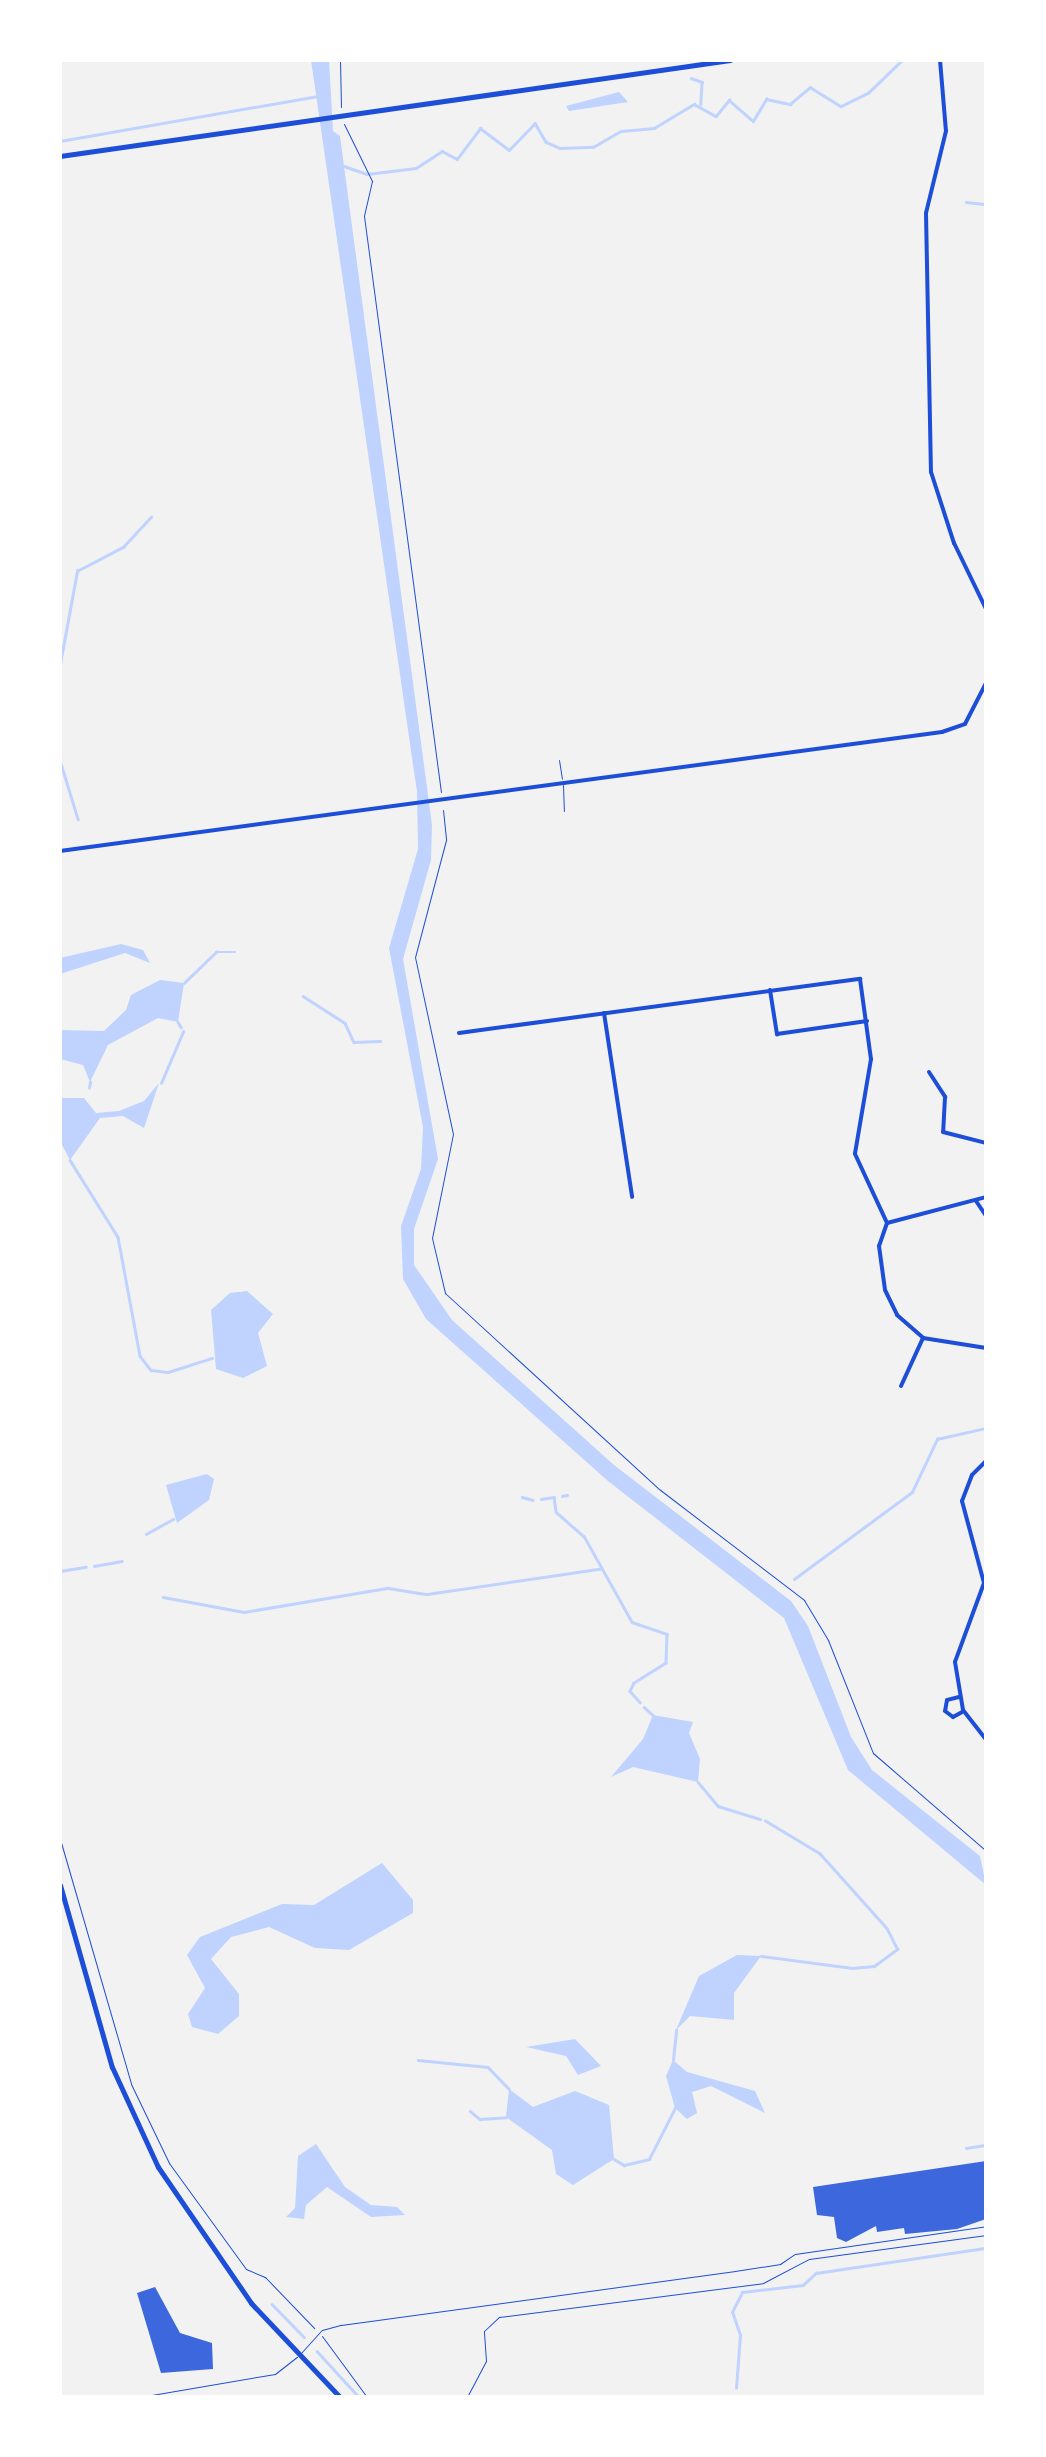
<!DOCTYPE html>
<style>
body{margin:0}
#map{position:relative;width:1046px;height:2457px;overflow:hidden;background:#f2f2f2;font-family:"Roboto Condensed",sans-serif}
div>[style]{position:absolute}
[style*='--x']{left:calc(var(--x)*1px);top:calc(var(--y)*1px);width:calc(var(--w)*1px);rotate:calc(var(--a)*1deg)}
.water>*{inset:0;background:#bfd3fe}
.stream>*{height:2.5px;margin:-1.25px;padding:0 1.25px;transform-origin:1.25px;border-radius:1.25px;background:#bfd3fe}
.building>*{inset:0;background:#3d67dc}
.path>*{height:1px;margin:-0.5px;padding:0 0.5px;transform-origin:0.5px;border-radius:0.5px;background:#1d4ed8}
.service>*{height:1px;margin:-0.5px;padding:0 0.5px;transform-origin:0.5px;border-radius:0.5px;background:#1d4ed8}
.minor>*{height:4px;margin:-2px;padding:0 2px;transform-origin:2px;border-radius:2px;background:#1d4ed8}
.secondary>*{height:5px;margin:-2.5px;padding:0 2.5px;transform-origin:2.5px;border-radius:2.5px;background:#1d4ed8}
span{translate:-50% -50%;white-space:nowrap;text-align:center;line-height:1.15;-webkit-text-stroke:9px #fff;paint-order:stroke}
.frame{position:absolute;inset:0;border:62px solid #fff;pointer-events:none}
</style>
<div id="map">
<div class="water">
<div style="clip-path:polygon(311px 60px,329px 60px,333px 131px,340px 136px,432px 825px,431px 860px,403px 959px,438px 1159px,414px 1229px,414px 1265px,452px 1320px,614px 1465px,791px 1601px,808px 1626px,851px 1737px,872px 1770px,980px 1856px,986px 1885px,848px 1770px,784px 1618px,608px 1481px,426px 1319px,403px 1279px,401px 1226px,421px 1169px,423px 1127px,389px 948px,418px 849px,417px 792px)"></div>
<div style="clip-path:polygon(619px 92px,628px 102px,569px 111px,566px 106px)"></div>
<div style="clip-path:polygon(121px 944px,143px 950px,150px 963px,125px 953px,60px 974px,60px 958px)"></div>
<div style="clip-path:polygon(160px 980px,184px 983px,178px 1022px,158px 1018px,108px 1045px,90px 1082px,83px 1065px,60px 1059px,60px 1030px,104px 1031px,126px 1010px,131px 995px)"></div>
<div style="clip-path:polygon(159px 1083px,144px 1128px,123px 1116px,100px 1118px,70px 1160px,60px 1141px,60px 1098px,84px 1098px,96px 1113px,119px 1111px,144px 1101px)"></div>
<div style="clip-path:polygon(247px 1291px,273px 1314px,258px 1333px,267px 1366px,243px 1378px,216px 1369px,211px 1310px,230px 1293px)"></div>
<div style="clip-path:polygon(207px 1474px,214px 1479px,209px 1500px,177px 1523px,166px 1485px)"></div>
<div style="clip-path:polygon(653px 1715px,693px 1722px,689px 1733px,700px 1759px,698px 1782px,633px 1767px,611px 1777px,643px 1739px)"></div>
<div style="clip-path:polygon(382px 1863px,413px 1900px,413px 1913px,349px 1950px,315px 1948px,269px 1927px,231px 1937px,211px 1959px,239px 1994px,239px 2016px,218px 2034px,192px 2027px,188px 2014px,205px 1988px,187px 1955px,200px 1937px,282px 1904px,314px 1905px)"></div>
<div style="clip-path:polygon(737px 1955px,761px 1956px,734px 1993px,734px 2020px,690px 2016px,676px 2030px,699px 1976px)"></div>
<div style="clip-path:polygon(575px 2039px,601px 2066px,578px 2075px,566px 2056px,526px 2047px)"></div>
<div style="clip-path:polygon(673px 2060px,687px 2072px,755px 2091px,765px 2113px,711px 2086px,692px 2092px,697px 2113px,687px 2119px,675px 2108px,666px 2076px)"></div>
<div style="clip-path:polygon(509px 2089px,533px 2107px,575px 2091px,609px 2105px,614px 2159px,573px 2185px,556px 2174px,552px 2150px,506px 2117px)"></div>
<div style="clip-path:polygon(316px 2144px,345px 2187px,371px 2205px,397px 2207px,405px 2215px,371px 2217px,327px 2187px,306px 2205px,304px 2219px,286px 2217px,295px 2208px,298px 2156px)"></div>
</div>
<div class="stream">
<div style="--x:691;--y:78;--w:12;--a:20"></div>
<div style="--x:702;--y:82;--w:22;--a:93"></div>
<div style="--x:60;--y:141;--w:263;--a:-9.9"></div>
<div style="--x:344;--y:166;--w:24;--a:19"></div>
<div style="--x:367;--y:174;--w:49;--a:-7"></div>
<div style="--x:416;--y:168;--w:31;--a:-33"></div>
<div style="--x:442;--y:151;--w:17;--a:28"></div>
<div style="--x:457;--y:159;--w:39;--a:-53"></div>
<div style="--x:480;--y:128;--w:36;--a:37"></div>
<div style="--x:509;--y:150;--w:37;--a:-46"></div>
<div style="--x:535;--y:123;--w:22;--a:60"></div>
<div style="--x:546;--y:142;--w:15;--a:23"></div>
<div style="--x:560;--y:148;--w:33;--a:-2"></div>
<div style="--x:593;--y:147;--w:32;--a:-30"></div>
<div style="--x:621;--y:131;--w:33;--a:-5"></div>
<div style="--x:654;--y:128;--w:47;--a:-31"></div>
<div style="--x:694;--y:104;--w:25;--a:29"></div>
<div style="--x:716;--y:116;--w:21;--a:-51"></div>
<div style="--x:729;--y:100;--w:32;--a:41"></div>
<div style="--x:753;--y:121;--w:26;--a:-59"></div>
<div style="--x:766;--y:99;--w:25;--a:12"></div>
<div style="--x:790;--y:104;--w:26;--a:-40"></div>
<div style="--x:810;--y:87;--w:36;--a:32"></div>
<div style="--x:841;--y:106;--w:30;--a:-26"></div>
<div style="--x:868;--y:93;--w:47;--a:-44.1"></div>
<div style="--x:966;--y:202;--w:20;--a:6"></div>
<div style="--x:60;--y:664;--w:95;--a:-79.6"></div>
<div style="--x:77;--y:571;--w:52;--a:-27.6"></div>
<div style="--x:123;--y:547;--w:41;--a:-47"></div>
<div style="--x:60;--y:760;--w:62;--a:73"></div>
<div style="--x:184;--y:983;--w:45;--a:-44.1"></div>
<div style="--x:216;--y:952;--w:19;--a:0"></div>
<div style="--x:303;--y:996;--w:50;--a:32.7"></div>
<div style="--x:345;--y:1023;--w:21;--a:65"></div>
<div style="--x:354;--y:1042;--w:26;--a:-2"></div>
<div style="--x:178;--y:1022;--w:6;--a:59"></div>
<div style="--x:161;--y:1083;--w:56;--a:-66.7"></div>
<div style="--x:89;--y:1088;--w:6;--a:-81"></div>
<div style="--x:70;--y:1160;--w:91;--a:58.1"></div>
<div style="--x:118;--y:1237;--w:121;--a:79.5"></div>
<div style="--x:140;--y:1356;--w:18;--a:52"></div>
<div style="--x:151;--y:1370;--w:17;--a:7"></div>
<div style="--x:168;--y:1372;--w:46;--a:-17.7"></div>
<div style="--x:562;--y:1496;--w:5;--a:-11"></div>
<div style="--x:522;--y:1497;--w:11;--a:15"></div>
<div style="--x:541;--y:1499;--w:13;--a:-9"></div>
<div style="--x:554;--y:1497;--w:15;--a:82"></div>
<div style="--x:556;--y:1512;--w:37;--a:41"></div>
<div style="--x:584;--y:1536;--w:98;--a:60.8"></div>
<div style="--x:632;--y:1622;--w:37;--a:19"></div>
<div style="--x:667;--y:1634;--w:29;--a:92"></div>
<div style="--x:666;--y:1663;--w:38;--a:148"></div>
<div style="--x:634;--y:1683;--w:9;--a:117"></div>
<div style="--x:630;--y:1691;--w:15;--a:48"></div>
<div style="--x:146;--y:1534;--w:31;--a:-29"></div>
<div style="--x:94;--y:1566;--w:28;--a:-10"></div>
<div style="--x:60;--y:1571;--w:26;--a:-9"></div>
<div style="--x:794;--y:1579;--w:147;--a:-36.4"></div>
<div style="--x:912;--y:1492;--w:59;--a:-64.7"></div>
<div style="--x:937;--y:1439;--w:50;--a:-12.7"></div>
<div style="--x:163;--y:1597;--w:82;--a:10.5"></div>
<div style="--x:244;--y:1612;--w:146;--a:-9.5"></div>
<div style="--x:388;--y:1588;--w:39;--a:9"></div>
<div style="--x:427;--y:1594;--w:174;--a:-8.3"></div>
<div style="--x:644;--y:1707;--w:12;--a:42"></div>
<div style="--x:698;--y:1782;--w:31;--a:50"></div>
<div style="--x:718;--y:1806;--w:44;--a:17.2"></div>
<div style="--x:761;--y:1956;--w:92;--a:7.5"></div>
<div style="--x:852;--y:1968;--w:22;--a:-5"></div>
<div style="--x:874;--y:1966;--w:29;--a:-36"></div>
<div style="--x:897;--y:1949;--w:22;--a:-117"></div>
<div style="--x:887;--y:1929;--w:101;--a:-131.8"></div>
<div style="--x:820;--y:1854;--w:64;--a:-149"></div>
<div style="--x:418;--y:2060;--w:70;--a:5.7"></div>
<div style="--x:488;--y:2067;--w:30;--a:46"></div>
<div style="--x:673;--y:2060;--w:30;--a:-84"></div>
<div style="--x:470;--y:2111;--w:13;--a:39"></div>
<div style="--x:480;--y:2119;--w:26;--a:-4"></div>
<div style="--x:966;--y:2148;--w:20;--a:-9"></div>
<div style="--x:614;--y:2159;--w:12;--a:31"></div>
<div style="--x:624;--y:2165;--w:26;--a:-13"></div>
<div style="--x:649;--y:2159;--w:57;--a:-63"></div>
<div style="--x:272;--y:2304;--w:46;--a:45.9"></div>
<div style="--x:317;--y:2351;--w:62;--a:47.6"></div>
<div style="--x:736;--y:2388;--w:53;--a:-85.7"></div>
<div style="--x:740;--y:2335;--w:24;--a:-109"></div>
<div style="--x:732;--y:2312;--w:22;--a:-63"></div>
<div style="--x:742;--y:2292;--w:61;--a:-6.5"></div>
<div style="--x:803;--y:2285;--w:18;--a:-43"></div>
<div style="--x:816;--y:2273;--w:172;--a:-8.4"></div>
</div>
<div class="building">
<div style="clip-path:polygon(986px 2161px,986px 2219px,957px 2229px,905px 2234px,904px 2228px,877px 2232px,876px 2226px,846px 2242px,837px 2238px,834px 2217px,817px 2215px,813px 2187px)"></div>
<div style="clip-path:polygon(155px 2287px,180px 2333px,212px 2343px,213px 2369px,161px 2373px,137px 2293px)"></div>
</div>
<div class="path">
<div style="--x:340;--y:60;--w:47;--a:88.8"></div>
<div style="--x:344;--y:124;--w:64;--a:63.8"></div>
<div style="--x:372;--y:181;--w:36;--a:103"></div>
<div style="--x:364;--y:216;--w:581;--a:82.39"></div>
<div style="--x:443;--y:810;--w:30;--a:84"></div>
<div style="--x:446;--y:840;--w:121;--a:104.8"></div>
<div style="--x:415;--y:957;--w:181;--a:77.9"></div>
<div style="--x:453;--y:1134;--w:106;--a:101.4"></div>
<div style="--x:432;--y:1238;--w:57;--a:76.7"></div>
<div style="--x:445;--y:1293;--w:290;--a:42.5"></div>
<div style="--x:659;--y:1489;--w:183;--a:37.4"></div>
<div style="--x:804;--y:1600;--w:47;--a:59"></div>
<div style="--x:828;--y:1640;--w:122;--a:68.3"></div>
<div style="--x:873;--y:1753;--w:150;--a:40.9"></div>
<div style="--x:60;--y:1839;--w:255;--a:73.8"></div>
<div style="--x:131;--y:2084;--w:88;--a:64.3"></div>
<div style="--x:169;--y:2163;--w:131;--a:54"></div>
<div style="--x:246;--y:2269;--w:21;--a:23"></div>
<div style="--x:265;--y:2277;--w:71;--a:46.1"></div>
<div style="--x:322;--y:2336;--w:76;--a:53.6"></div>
<div style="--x:467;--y:2397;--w:41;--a:-62.2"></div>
<div style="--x:486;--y:2361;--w:30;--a:-94"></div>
<div style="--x:484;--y:2331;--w:21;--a:-43"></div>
<div style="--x:499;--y:2317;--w:266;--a:-7.3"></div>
<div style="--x:763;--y:2283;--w:52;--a:-27.6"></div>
<div style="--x:809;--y:2259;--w:179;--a:-7.7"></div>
</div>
<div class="service">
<div style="--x:559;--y:760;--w:19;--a:81"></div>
<div style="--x:563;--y:785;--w:26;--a:88"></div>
<div style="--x:301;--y:2353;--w:31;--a:-48"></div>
<div style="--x:322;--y:2330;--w:20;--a:-15"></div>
<div style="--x:341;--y:2325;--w:398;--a:-7.8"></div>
<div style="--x:735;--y:2271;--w:46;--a:-8.8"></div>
<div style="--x:780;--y:2264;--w:18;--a:-34"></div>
<div style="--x:795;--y:2254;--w:193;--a:-8.3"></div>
<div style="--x:140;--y:2397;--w:137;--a:-9.7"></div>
<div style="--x:275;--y:2374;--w:28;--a:-38"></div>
</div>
<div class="minor">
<div style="--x:940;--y:60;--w:71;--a:85.2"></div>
<div style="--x:946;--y:131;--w:84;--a:103.7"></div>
<div style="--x:926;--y:213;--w:259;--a:88.9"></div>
<div style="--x:931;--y:472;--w:75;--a:72.1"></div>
<div style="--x:954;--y:543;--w:73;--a:64.1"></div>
<div style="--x:60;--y:851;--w:890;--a:-7.68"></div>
<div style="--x:942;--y:732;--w:24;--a:-19"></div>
<div style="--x:965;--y:724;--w:46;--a:-62.9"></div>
<div style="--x:770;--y:990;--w:45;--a:81"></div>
<div style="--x:777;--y:1034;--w:91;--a:-8.2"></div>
<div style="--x:604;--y:1013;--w:186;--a:81.3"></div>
<div style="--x:459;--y:1033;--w:405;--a:-7.7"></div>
<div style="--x:860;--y:979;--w:81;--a:82.2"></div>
<div style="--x:871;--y:1059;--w:96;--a:99.6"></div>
<div style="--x:855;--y:1154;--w:76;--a:65.1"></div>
<div style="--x:887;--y:1223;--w:24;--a:109"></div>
<div style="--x:879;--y:1246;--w:44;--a:82.2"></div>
<div style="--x:885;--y:1290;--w:28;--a:64"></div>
<div style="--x:897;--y:1315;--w:35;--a:41"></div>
<div style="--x:923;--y:1338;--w:64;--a:9"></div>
<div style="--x:929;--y:1072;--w:30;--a:57"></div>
<div style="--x:945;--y:1097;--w:35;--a:93"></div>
<div style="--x:943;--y:1132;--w:44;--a:14.3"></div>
<div style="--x:976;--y:1201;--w:18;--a:56"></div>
<div style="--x:887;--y:1223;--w:102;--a:-14.7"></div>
<div style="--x:901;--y:1386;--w:53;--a:-65.4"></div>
<div style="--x:986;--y:1461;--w:20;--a:135"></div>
<div style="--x:972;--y:1475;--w:28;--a:111"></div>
<div style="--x:962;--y:1501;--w:85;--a:75"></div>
<div style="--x:984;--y:1583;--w:84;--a:110.2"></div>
<div style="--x:955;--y:1662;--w:49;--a:80.5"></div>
<div style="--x:963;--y:1710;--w:37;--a:52"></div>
<div style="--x:959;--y:1697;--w:12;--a:166"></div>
<div style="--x:947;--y:1700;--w:11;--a:100"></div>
<div style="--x:945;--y:1711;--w:10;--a:37"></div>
<div style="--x:953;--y:1717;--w:10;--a:-29"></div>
</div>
<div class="secondary">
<div style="--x:60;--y:156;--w:677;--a:-8.15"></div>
<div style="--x:60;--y:1885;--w:189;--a:74.1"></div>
<div style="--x:112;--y:2067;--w:110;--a:65.3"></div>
<div style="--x:158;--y:2167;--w:165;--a:55.6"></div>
<div style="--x:251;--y:2303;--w:129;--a:46.6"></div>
</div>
<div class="frame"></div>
</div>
